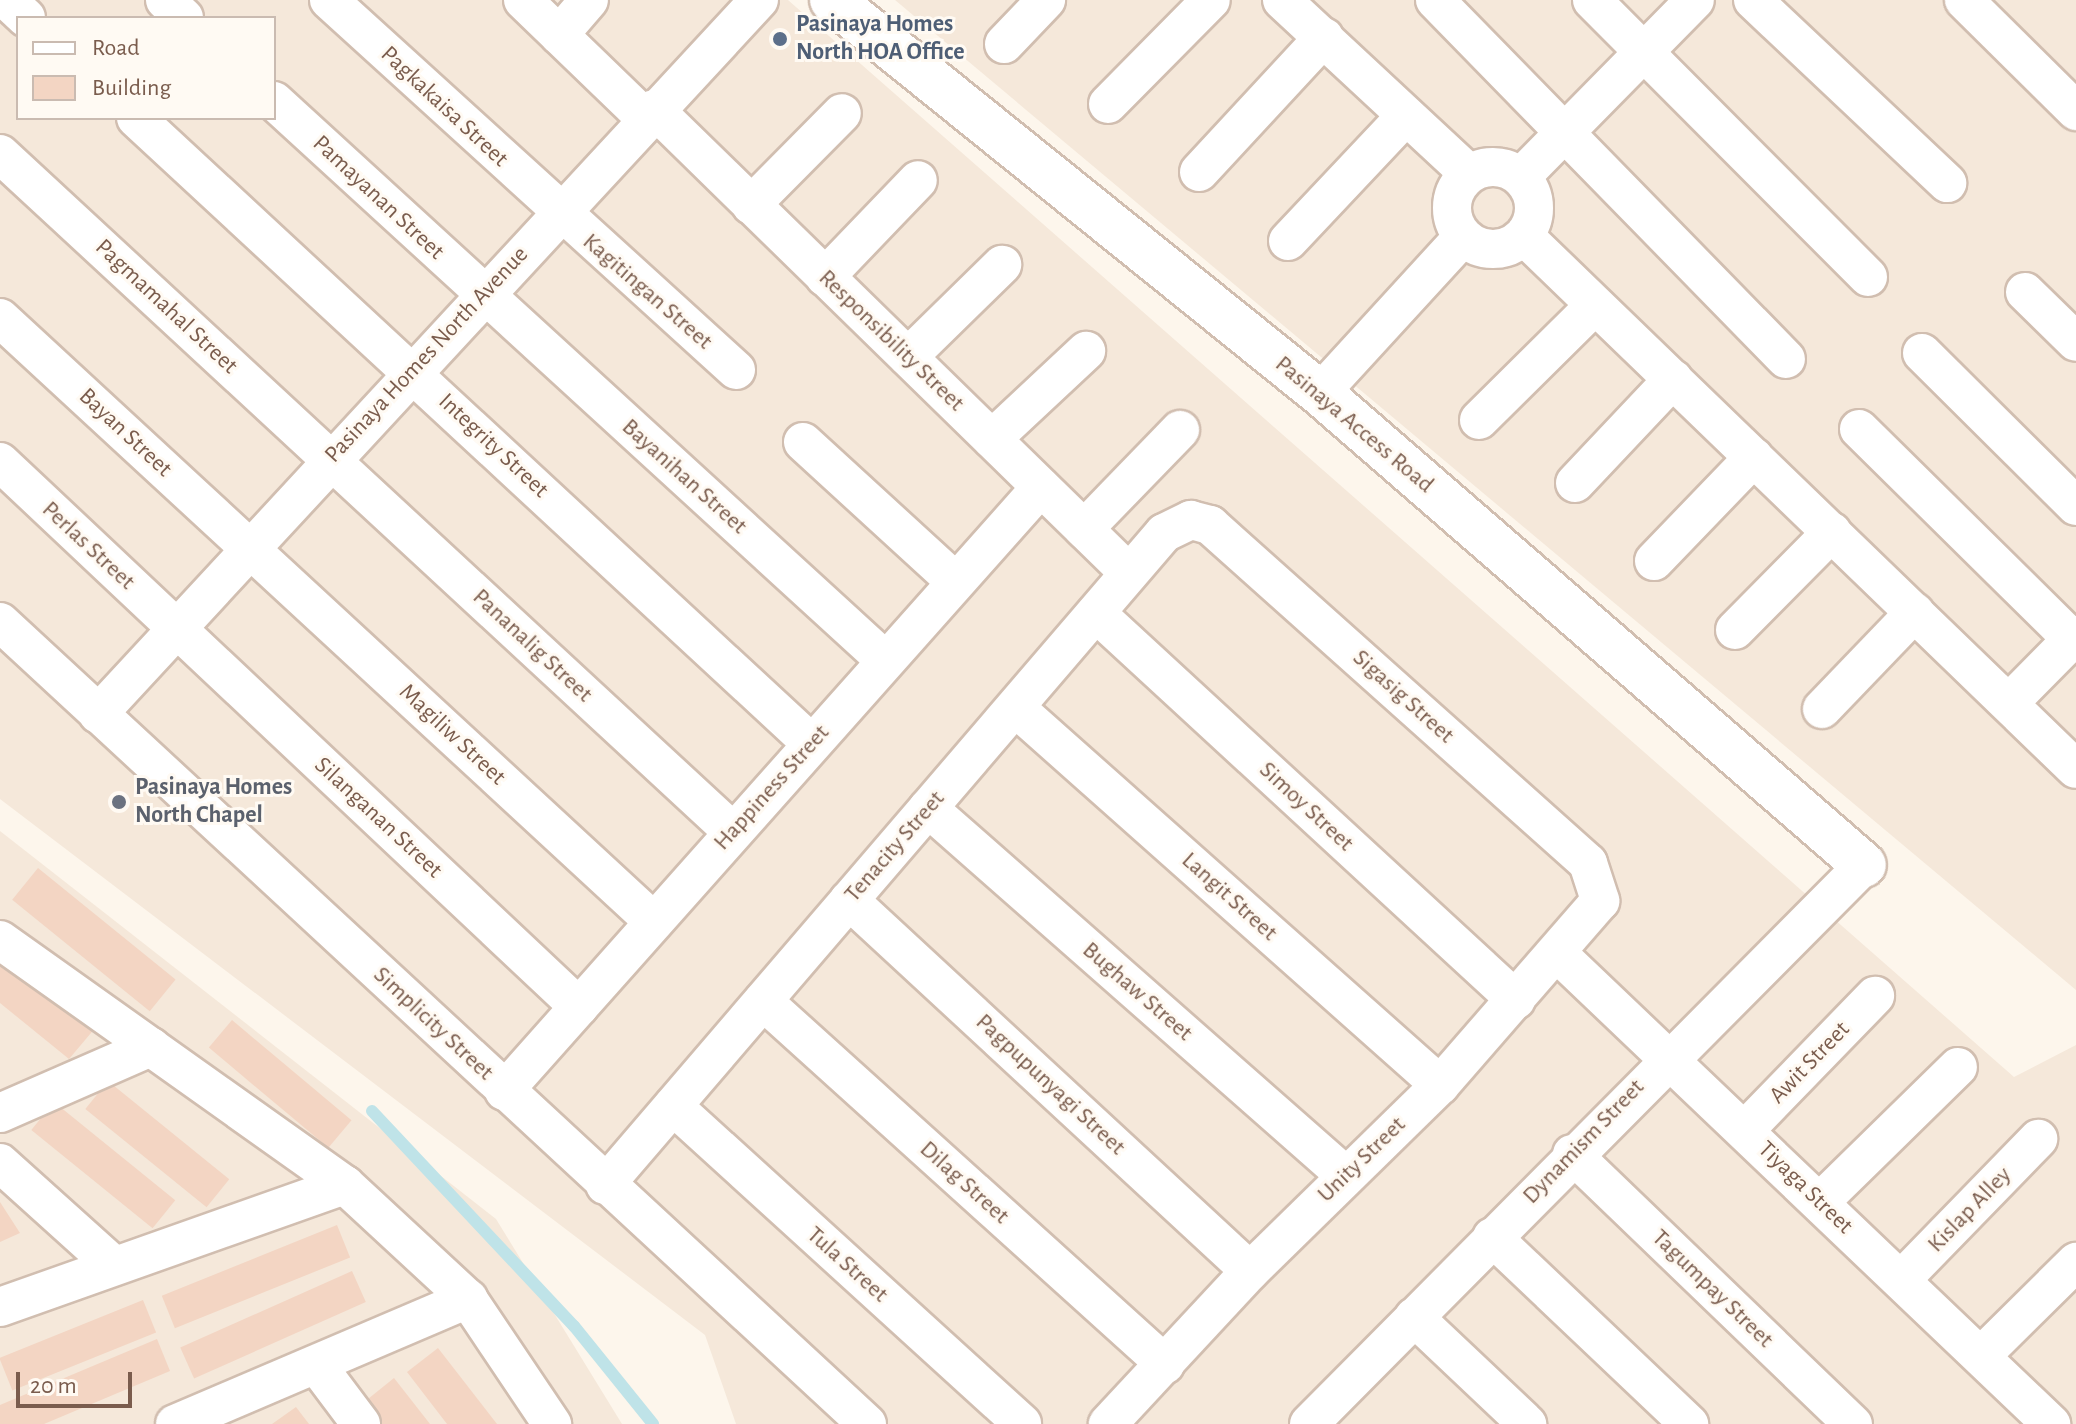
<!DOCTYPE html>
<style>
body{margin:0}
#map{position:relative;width:2076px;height:1424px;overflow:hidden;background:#fdf6ec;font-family:"Alegreya Sans",sans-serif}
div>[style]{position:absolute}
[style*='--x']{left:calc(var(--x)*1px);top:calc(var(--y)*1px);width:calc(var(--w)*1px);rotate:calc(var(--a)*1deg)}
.residential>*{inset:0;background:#f5e8da}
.stream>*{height:12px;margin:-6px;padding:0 6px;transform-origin:6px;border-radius:6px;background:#bfe3e8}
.building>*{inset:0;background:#f3d5c3;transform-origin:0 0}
.roads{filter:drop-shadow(2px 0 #d1beb0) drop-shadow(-2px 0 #d1beb0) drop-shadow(0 2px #d1beb0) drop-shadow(0 -2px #d1beb0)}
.street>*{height:38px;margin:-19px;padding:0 19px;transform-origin:19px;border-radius:19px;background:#fff}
.street>.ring{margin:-19px;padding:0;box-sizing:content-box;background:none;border:38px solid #fff;border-radius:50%}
.secondary>*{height:44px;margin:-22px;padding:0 22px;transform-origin:22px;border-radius:22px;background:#fff}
.dots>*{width:22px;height:22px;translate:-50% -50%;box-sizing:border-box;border:4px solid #fffaf3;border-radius:50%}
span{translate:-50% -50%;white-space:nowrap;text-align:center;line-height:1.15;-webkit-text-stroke:6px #fffaf3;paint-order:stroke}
.service-label{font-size:24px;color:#4e5e75;font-weight:700}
.left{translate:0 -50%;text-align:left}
.street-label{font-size:24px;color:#7a5c4d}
.worship-label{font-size:24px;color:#5b616d;font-weight:700}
.legend{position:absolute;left:16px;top:16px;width:260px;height:104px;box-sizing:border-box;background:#fffaf3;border:2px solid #cabbb1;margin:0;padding:10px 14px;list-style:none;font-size:24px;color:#7a5c4d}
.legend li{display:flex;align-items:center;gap:16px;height:40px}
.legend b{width:40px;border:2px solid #cabbb1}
.scale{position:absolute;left:16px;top:1372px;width:116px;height:36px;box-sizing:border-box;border:4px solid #7a5c4d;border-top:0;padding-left:10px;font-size:24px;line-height:28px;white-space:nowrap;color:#7a5c4d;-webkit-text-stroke:6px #fffaf3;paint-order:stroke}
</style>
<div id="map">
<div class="residential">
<div style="clip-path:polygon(evenodd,0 0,788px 0,2014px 1077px,2076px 1045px,2076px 1424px,736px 1424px,705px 1335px,0 799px,0 0,18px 18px,274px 18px,274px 118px,18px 118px,18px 18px)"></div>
<div style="clip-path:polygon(895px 0,2076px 0,2076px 990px)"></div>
<div style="clip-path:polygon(0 831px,496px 1219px,622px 1424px,0 1424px)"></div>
</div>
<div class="stream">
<div style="--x:372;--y:1111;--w:295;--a:46.8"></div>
<div style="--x:574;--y:1326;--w:126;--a:51.1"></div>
</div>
<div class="building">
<div style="left:38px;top:868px;width:177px;height:41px;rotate:39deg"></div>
<div style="clip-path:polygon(0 950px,96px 1027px,69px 1059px,0 1003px)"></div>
<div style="left:232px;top:1020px;width:156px;height:36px;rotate:40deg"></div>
<div style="left:108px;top:1081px;width:156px;height:36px;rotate:39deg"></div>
<div style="left:54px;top:1102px;width:156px;height:36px;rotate:39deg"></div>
<div style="clip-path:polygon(0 1202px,20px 1233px,0 1242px)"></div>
<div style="left:337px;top:1225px;width:35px;height:189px;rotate:68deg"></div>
<div style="left:352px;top:1271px;width:34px;height:188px;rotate:66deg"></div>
<div style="left:143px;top:1300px;width:35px;height:155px;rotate:68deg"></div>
<div style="clip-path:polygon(157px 1339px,170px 1371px,44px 1424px,0 1424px,0 1405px)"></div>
<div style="clip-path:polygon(438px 1348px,497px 1424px,447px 1424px,407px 1372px)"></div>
<div style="clip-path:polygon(394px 1378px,430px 1424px,380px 1424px,363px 1403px)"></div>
<div style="clip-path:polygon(296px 1407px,309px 1424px,272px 1424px)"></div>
</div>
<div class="roads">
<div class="street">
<div style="--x:7;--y:0;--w:26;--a:43"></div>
<div style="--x:165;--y:0;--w:26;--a:43"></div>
<div style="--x:329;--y:0;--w:550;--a:42.27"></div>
<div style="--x:523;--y:0;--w:170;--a:44"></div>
<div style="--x:1282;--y:0;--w:254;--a:42.9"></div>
<div style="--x:1435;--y:0;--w:502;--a:45.65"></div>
<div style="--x:1592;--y:0;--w:391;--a:45.1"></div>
<div style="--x:1753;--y:0;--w:267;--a:43.3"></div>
<div style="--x:1964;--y:0;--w:158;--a:44.7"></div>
<div style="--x:559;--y:35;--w:46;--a:-49.4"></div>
<div style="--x:1004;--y:44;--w:61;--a:-46.3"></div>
<div style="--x:274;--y:101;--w:828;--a:42.46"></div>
<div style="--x:1108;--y:104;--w:146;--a:-45.3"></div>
<div style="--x:654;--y:109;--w:664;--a:44.33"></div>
<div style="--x:136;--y:118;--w:921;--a:42.8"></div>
<div style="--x:0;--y:154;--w:998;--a:42.77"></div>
<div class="ring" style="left:1452px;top:167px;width:44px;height:44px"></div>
<div style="--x:1199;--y:172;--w:184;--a:-47.2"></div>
<div style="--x:1521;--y:177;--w:248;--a:-45.5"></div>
<div style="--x:751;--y:205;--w:129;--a:-45.3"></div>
<div style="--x:1524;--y:236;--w:767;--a:44"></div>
<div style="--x:1288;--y:241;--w:172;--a:-46.7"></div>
<div style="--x:825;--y:277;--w:134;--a:-46.2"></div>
<div style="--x:2025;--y:292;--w:71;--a:44.4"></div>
<div style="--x:0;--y:318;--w:890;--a:42.72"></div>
<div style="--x:1922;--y:353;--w:217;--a:44.8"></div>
<div style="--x:908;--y:357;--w:132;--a:-44.4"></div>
<div style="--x:1320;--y:393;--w:212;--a:-47.5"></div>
<div style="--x:1479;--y:420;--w:162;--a:-44.7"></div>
<div style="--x:1859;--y:429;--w:305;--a:44.6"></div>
<div style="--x:992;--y:439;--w:129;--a:-43.1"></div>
<div style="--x:803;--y:442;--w:207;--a:42.5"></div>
<div style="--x:0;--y:462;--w:795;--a:43.27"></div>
<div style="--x:1575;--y:483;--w:143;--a:-46.7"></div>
<div style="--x:1084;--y:529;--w:138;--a:-45.9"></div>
<div style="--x:1654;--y:561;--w:144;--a:-46.1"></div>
<div style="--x:1096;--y:613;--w:571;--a:42.66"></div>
<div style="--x:0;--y:622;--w:1181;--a:42.77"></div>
<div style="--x:1735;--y:630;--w:138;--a:-45.3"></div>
<div style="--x:2009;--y:703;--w:95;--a:-45.4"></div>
<div style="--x:1017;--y:709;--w:566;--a:41.63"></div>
<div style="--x:1822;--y:709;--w:134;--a:-46.2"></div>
<div style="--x:98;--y:714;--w:973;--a:-47.21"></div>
<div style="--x:928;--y:808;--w:555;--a:41.35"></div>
<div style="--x:849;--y:900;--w:546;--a:42.77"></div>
<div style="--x:0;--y:940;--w:423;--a:35.4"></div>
<div style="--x:345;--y:1185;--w:168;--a:42.8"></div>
<div style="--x:468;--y:1299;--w:151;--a:56.1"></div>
<div style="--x:1557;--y:953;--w:683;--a:43.63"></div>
<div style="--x:763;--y:1001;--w:542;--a:42.08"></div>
<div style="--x:504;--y:1091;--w:808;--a:-48.36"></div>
<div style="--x:673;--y:1106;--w:472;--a:42.3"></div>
<div style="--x:0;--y:1113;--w:165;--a:-23.6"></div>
<div style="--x:1745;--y:1130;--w:187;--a:-45.9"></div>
<div style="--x:1572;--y:1154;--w:390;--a:43.9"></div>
<div style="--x:0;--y:1163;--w:148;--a:42"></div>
<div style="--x:605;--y:1185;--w:859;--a:-49.39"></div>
<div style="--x:1164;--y:533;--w:30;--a:-26"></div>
<div style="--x:1191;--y:520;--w:20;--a:15"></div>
<div style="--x:1210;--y:525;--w:507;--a:41.8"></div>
<div style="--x:1588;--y:863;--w:40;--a:72"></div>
<div style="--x:1600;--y:901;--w:244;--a:131"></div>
<div style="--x:1440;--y:1085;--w:266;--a:135.6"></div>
<div style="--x:1250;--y:1271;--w:209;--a:132.9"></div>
<div style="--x:1820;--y:1202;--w:193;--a:-44.4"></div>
<div style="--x:1492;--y:1237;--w:272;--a:43.5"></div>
<div style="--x:1901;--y:1280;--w:197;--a:-45.8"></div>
<div style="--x:0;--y:1307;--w:366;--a:-19.5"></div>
<div style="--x:1414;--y:1317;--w:156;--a:43.4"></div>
<div style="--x:1981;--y:1356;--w:134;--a:-44.7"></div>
<div style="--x:319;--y:1368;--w:70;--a:53.1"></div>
<div style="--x:175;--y:1424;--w:319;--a:-23.1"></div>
<div style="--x:1309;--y:1424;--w:788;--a:-45.21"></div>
</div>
<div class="secondary">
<div style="--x:832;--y:0;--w:627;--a:38.85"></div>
<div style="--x:1320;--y:393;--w:720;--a:40.95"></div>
</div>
</div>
<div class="dots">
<div style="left:780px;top:39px;background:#5c6f8a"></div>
<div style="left:119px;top:802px;background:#6b7280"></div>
</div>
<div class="service-label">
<span class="left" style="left:796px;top:39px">Pasinaya Homes<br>North HOA Office</span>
</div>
<div class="street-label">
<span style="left:444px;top:107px;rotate:43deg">Pagkakaisa Street</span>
<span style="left:378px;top:198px;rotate:43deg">Pamayanan Street</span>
<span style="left:647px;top:292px;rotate:41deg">Kagitingan Street</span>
<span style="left:166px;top:307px;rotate:43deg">Pagmamahal Street</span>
<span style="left:891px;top:341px;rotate:44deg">Responsibility Street</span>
<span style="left:427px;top:355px;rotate:-47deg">Pasinaya Homes North Avenue</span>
<span style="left:1354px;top:425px;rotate:40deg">Pasinaya Access Road</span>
<span style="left:125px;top:433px;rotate:43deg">Bayan Street</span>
<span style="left:493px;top:446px;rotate:43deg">Integrity Street</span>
<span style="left:684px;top:477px;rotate:42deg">Bayanihan Street</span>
<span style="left:88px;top:546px;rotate:43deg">Perlas Street</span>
<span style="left:532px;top:646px;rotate:43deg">Pananalig Street</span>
<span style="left:1403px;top:697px;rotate:42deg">Sigasig Street</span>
<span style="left:452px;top:735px;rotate:43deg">Magiliw Street</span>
<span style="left:772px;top:788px;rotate:-48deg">Happiness Street</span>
<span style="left:1306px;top:807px;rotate:43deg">Simoy Street</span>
<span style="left:378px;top:818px;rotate:43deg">Silanganan Street</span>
<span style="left:895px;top:847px;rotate:-49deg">Tenacity Street</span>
<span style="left:1229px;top:897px;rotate:42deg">Langit Street</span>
<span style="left:1137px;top:992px;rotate:41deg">Bughaw Street</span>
<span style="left:433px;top:1024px;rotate:43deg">Simplicity Street</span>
<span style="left:1810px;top:1063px;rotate:-46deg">Awit Street</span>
<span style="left:1050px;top:1085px;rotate:43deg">Pagpupunyagi Street</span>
<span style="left:1584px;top:1142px;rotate:-46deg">Dynamism Street</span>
<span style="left:1362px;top:1160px;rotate:-44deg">Unity Street</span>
<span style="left:964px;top:1183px;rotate:42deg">Dilag Street</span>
<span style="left:1805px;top:1188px;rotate:44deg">Tiyaga Street</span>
<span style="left:1970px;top:1210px;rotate:-46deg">Kislap Alley</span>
<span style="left:847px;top:1265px;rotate:42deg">Tula Street</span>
<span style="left:1712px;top:1289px;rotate:44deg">Tagumpay Street</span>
</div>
<div class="worship-label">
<span class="left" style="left:135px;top:802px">Pasinaya Homes<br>North Chapel</span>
</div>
<ul class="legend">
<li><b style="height:10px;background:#fff"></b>Road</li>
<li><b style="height:22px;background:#f3d5c3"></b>Building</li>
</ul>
<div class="scale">20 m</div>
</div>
